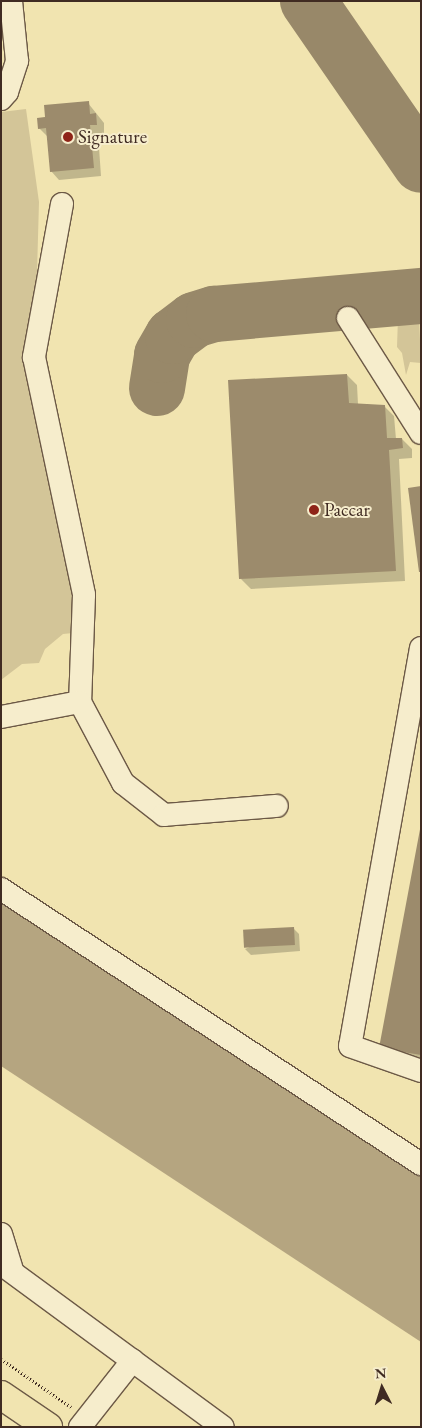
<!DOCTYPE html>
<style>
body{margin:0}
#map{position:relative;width:422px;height:1428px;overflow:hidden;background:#f1e4b0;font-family:"EB Garamond",serif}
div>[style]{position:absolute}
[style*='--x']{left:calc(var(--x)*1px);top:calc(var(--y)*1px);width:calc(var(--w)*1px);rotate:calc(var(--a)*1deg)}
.green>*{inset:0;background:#d3c598}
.water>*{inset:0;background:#b5a580}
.shadow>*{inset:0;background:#0003}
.taxiway>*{height:56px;margin:-28px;padding:0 28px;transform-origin:28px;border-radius:28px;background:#988869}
.building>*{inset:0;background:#9c8b6c;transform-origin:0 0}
.path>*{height:3px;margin-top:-1.5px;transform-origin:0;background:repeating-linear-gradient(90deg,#402b22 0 1px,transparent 0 3.5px)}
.roads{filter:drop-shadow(1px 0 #6c5946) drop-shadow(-1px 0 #6c5946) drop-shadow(0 1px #6c5946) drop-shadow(0 -1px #6c5946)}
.minor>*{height:22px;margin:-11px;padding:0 11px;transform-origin:11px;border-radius:11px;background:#f6edcc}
.major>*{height:28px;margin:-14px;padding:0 14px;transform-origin:14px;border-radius:14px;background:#f1e4b0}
.dots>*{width:14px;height:14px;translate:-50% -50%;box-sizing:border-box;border:2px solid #f6edcc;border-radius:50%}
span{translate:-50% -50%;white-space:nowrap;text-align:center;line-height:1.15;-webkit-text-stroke:4px #f6edcc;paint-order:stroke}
.poi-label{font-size:19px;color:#402b22}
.left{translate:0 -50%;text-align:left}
.frame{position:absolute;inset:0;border:2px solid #402b22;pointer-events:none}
.north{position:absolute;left:357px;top:1363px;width:50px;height:50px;-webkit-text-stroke:4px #f6edcc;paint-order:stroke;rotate:355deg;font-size:14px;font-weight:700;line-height:20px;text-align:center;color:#402b22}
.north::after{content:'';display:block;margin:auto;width:18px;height:22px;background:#402b22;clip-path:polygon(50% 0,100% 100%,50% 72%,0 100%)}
</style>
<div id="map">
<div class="green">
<div style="clip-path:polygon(26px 109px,39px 202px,36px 308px,23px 362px,77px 618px,73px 633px,63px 634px,45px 649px,39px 663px,22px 664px,1px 680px,1px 112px)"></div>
<div style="clip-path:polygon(419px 316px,421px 363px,410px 362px,406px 375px,402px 353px,397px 347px,398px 317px)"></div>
</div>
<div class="water">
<div style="clip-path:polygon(1px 896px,421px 1173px,421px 1342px,1px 1066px)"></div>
</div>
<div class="shadow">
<div style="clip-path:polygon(88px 103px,104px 123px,104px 133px,98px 133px,101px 176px,59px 180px,51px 171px,48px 137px,39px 128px,47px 119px)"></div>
<div style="clip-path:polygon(347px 375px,357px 385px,358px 404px,384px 406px,394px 416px,396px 439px,402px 439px,412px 449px,412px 458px,399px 459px,405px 581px,251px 589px,241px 579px)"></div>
<div style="clip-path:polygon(421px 826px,421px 1063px,390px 1057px)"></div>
<div style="clip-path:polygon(293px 928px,299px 934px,300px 951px,251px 955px,245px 949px)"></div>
</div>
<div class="taxiway">
<div style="--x:308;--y:1;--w:199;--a:55.4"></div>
<div style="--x:157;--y:388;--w:33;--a:-81"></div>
<div style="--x:162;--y:355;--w:22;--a:-60"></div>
<div style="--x:173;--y:336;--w:26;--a:-37"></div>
<div style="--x:194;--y:320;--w:21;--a:-17"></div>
<div style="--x:214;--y:314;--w:208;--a:-5"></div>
</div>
<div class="building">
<div style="clip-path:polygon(89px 101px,90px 114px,96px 113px,97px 125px,90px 125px,94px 168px,50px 172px,46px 128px,38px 129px,37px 118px,45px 117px,44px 105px)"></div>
<div style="clip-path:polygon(347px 374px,349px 403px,385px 405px,387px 438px,402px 438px,403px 448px,389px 450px,396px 571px,239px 579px,228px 380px)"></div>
<div style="clip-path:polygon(421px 486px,421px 572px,419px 572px,408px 488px)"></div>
<div style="clip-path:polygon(421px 824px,421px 1055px,379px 1048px)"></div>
<div style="left:294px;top:927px;width:18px;height:51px;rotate:87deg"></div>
</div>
<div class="path">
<div style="--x:1;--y:1359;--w:85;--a:34.4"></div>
</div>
<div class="roads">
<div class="minor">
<div style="--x:1;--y:99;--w:9;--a:-49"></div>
<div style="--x:7;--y:92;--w:33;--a:-72"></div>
<div style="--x:17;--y:61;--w:60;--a:-95.7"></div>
<div style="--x:62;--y:204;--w:156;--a:100.4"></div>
<div style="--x:34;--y:357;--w:243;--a:78.1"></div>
<div style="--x:84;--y:595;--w:107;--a:92.1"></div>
<div style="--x:80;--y:702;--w:92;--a:62"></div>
<div style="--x:123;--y:783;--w:52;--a:38"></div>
<div style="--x:164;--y:815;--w:113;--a:-4.6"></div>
<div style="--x:348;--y:318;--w:136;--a:57.6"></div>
<div style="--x:421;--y:648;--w:404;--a:100.1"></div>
<div style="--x:350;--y:1046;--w:75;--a:19.4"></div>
<div style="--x:1;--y:717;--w:80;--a:-10.8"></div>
<div style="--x:1;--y:889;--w:502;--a:33.22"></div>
<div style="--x:1;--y:1234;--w:39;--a:73"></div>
<div style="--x:1;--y:1264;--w:275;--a:36.3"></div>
<div style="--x:80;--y:1427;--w:85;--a:-51.7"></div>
</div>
<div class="major">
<div style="--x:1;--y:1395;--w:57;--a:34.2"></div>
</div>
</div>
<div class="dots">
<div style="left:68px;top:137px;background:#8f2418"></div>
<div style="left:314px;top:510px;background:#8f2418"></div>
</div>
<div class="poi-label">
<span class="left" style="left:78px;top:137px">Signature</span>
<span class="left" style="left:324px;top:510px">Paccar</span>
</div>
<div class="frame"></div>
<div class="north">N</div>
</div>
